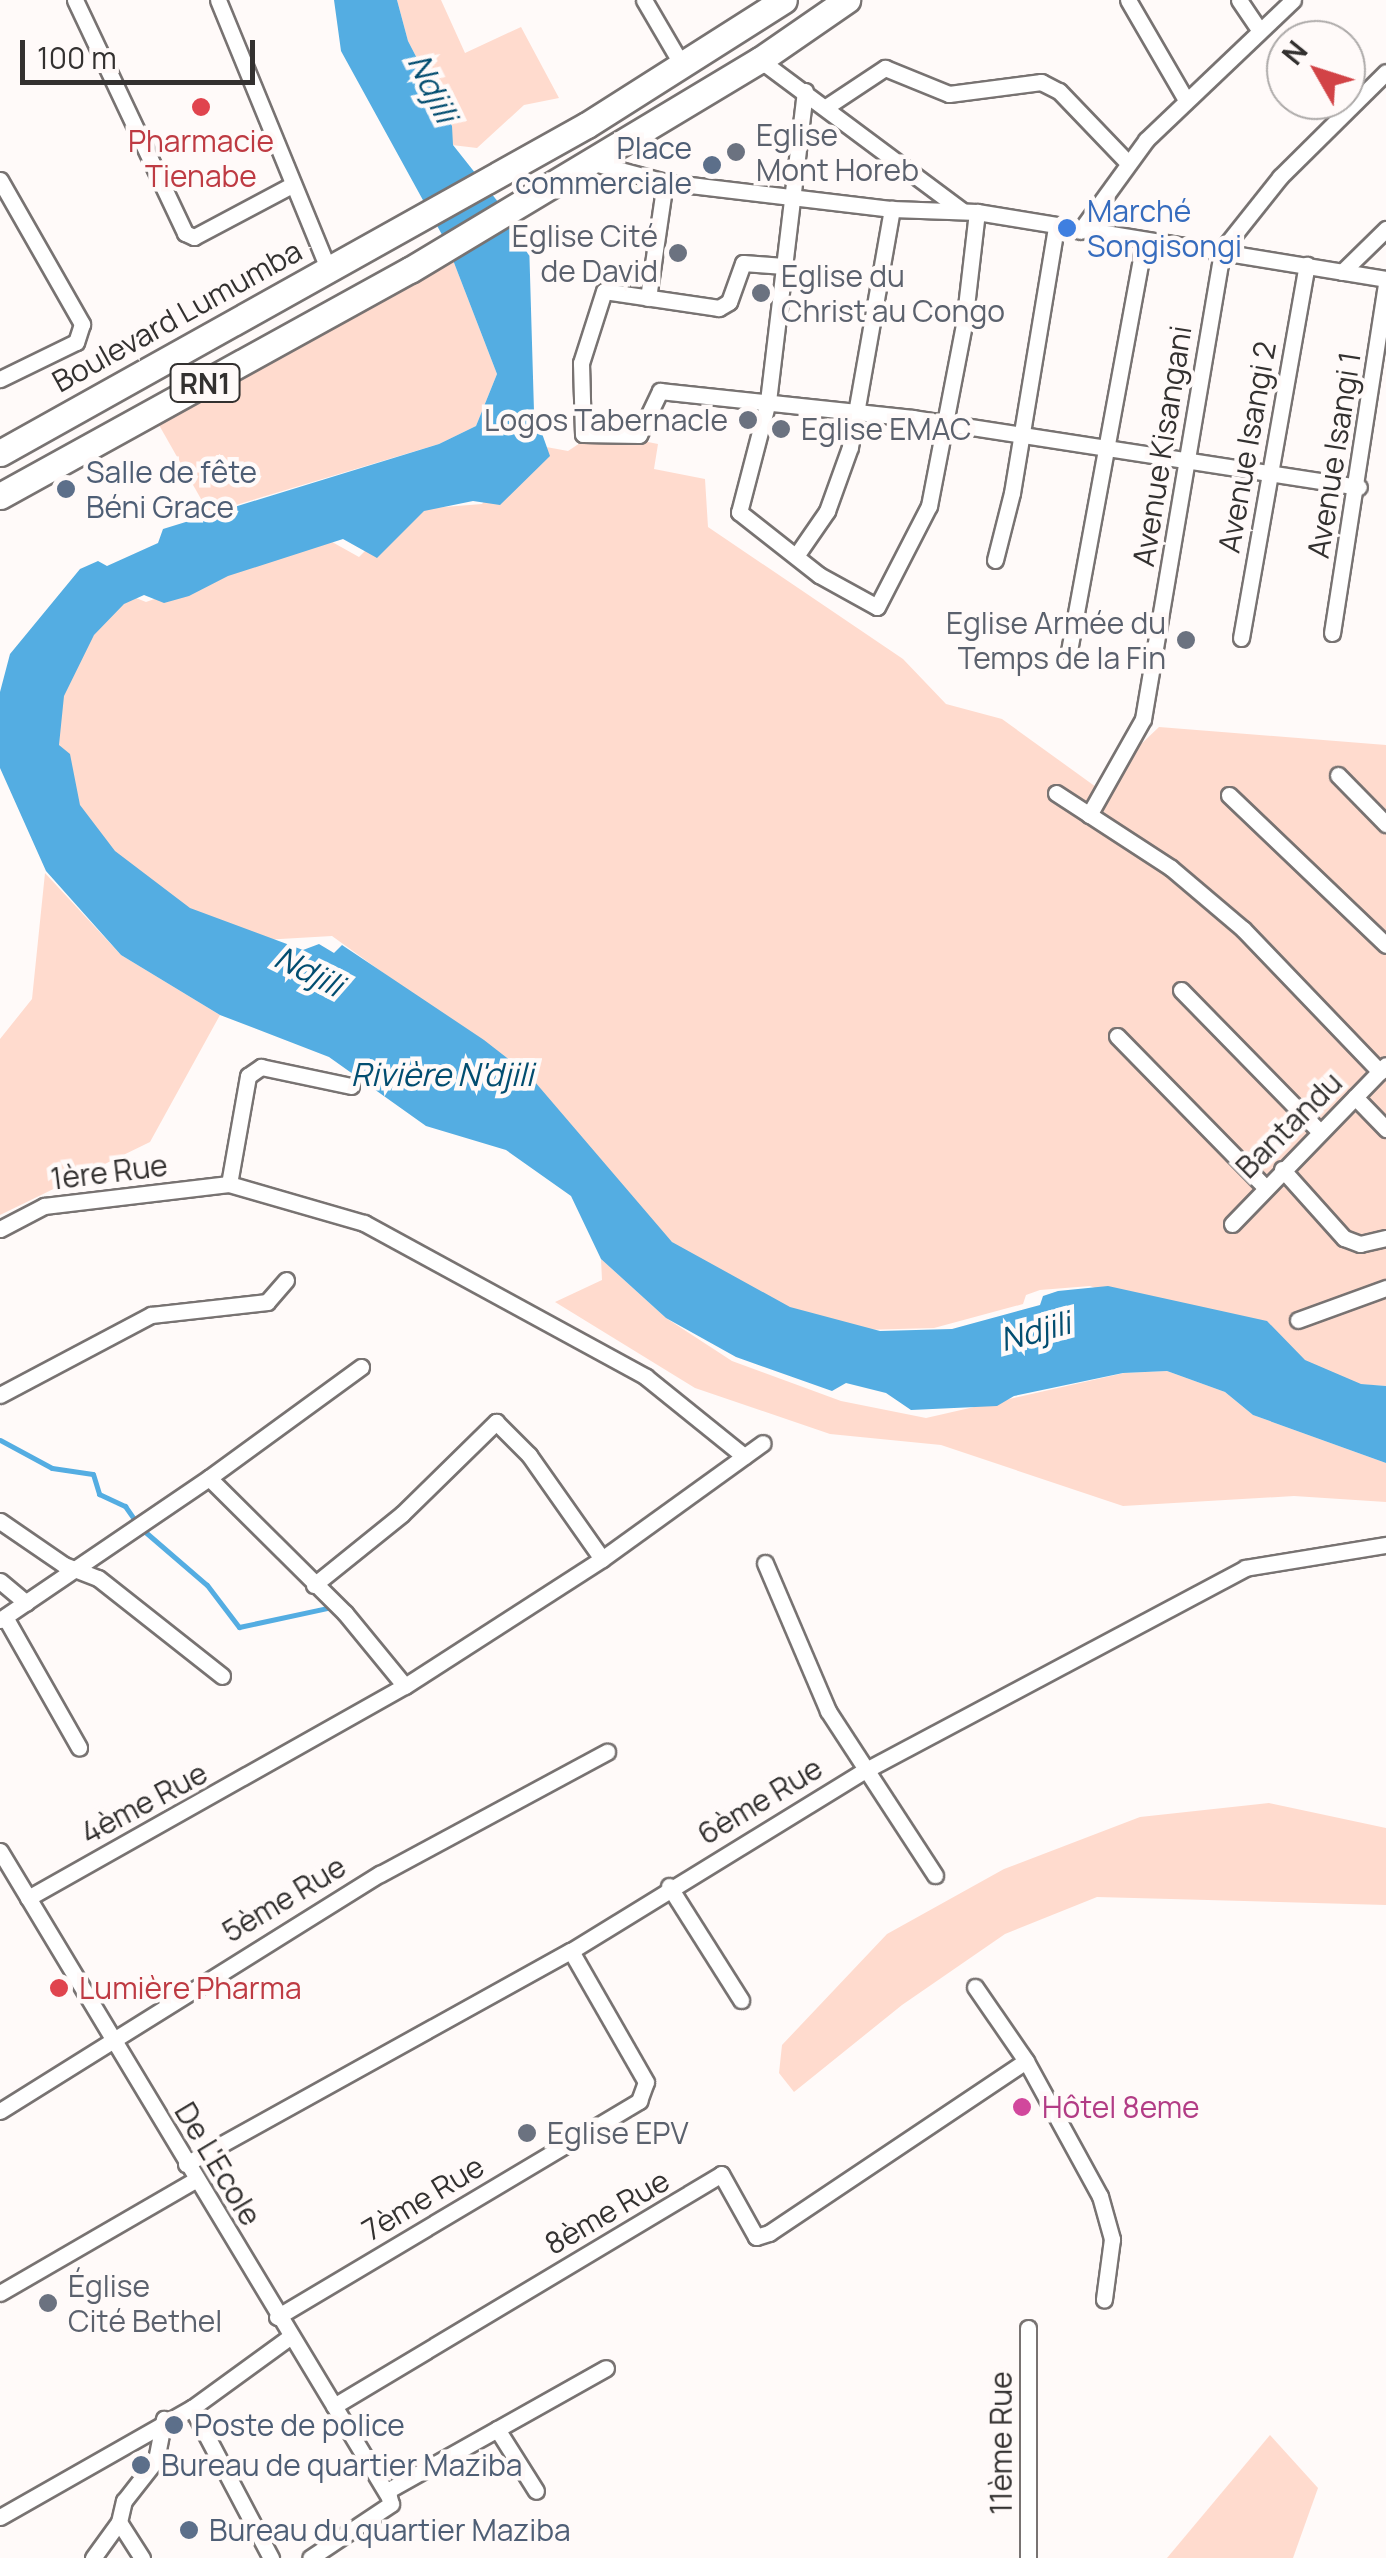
<!DOCTYPE html>
<meta charset="utf-8">
<style>
body{margin:0}
#map{position:relative;width:1386px;height:2558px;overflow:hidden;background:#fffaf9;font-family:Manrope,sans-serif}
div>[style]{position:absolute}
[style*='--x']{left:calc(var(--x)*1px);top:calc(var(--y)*1px);width:calc(var(--w)*1px);rotate:calc(var(--a)*1deg)}
.green>*{inset:0;background:#ffdbce}
.water>*{inset:0;background:#54ade2}
.stream>*{height:5px;margin:-2.5px;padding:0 2.5px;transform-origin:2.5px;border-radius:2.5px;background:#54ade2}
.roads{filter:drop-shadow(2px 0 #787372) drop-shadow(-2px 0 #787372) drop-shadow(0 2px #787372) drop-shadow(0 -2px #787372)}
.minor>*{height:15px;margin:-7.5px;padding:0 7.5px;transform-origin:7.5px;border-radius:7.5px;background:#fff}
.trunk>*{height:25px;margin:-12.5px;padding:0 12.5px;transform-origin:12.5px;border-radius:12.5px;background:#fff}
.dots>*{width:28px;height:28px;translate:-50% -50%;box-sizing:border-box;border:5px solid #fffaf9;border-radius:50%}
span{translate:-50% -50%;white-space:nowrap;text-align:center;line-height:1.15;-webkit-text-stroke:9px #fffaf9;paint-order:stroke}
.shield-label span{padding:2px 8px;background:#fffaf9;border:2px solid;border-radius:8px;-webkit-text-stroke-width:0}
.shield-label{font-size:28px;color:#333130;font-weight:700}
.worship-label{font-size:30px;color:#5b616d}
.left{translate:0 -50%;text-align:left}
.right{translate:-100% -50%;text-align:right}
.health-label{font-size:30px;color:#be3a42}
.service-label{font-size:30px;color:#4e5e75}
.shop-label{font-size:30px;color:#366cbe}
.street-label{font-size:30px;color:#333130}
.hotel-label{font-size:30px;color:#b23c85}
.water-label{font-size:32px;color:#024d70;font-style:italic}
.north{position:absolute;left:1266px;top:20px;width:100px;height:100px;box-sizing:border-box;background:#fffaf9;border:2px solid #adaaa9;border-radius:50%;rotate:309deg;font-size:28px;font-weight:700;line-height:40px;text-align:center;color:#333130}
.north::after{content:'';display:block;margin:auto;width:35px;height:45px;background:#d24346;clip-path:polygon(50% 0,100% 100%,50% 72%,0 100%)}
.scale{position:absolute;left:20px;top:40px;width:235px;height:45px;box-sizing:border-box;border:5px solid #333130;border-top:0;padding-left:12px;font-size:30px;line-height:35px;white-space:nowrap;color:#333130;-webkit-text-stroke:8px #fffaf9;paint-order:stroke}
</style>
<div id="map">
<div class="green">
<div style="clip-path:polygon(397px 0,441px 0,465px 53px,521px 27px,559px 98px,524px 105px,477px 148px,452px 145px,452px 126px,408px 41px)"></div>
<div style="clip-path:polygon(446px 242px,497px 374px,476px 426px,439px 444px,209px 513px,155px 418px)"></div>
<div style="clip-path:polygon(628px 438px,658px 444px,654px 469px,705px 479px,708px 527px,903px 659px,946px 704px,1002px 719px,1096px 787px,1159px 727px,1386px 745px,1386px 1386px,1343px 1383px,1090px 1286px,1040px 1290px,1026px 1295px,1023px 1304px,934px 1328px,862px 1330px,772px 1306px,704px 1271px,415px 1010px,400px 985px,332px 936px,263px 940px,172px 908px,61px 805px,46px 695px,126px 594px,146px 602px,325px 538px,359px 557px,406px 510px,482px 504px,530px 444px,568px 451px,583px 441px)"></div>
<div style="clip-path:polygon(45px 873px,121px 955px,220px 1015px,150px 1142px,0 1215px,0 1039px,32px 999px)"></div>
<div style="clip-path:polygon(601px 1259px,666px 1318px,732px 1361px,841px 1401px,926px 1418px,1124px 1373px,1167px 1371px,1225px 1392px,1253px 1415px,1386px 1463px,1386px 1502px,1294px 1496px,1123px 1506px,941px 1445px,830px 1434px,695px 1388px,555px 1302px,602px 1280px)"></div>
<div style="clip-path:polygon(1269px 1803px,1386px 1828px,1386px 1905px,1097px 1897px,1005px 1934px,902px 2005px,794px 2092px,779px 2073px,782px 2045px,887px 1934px,1004px 1869px,1140px 1817px)"></div>
<div style="clip-path:polygon(1270px 2435px,1318px 2488px,1293px 2558px,1167px 2558px)"></div>
</div>
<div class="water">
<div style="clip-path:polygon(334px 0,397px 0,408px 41px,452px 126px,453px 145px,529px 241px,534px 411px,550px 456px,500px 505px,473px 501px,424px 511px,377px 558px,343px 539px,228px 576px,189px 596px,164px 603px,144px 595px,124px 604px,94px 635px,64px 696px,59px 745px,70px 754px,80px 805px,115px 851px,190px 908px,303px 950px,319px 944px,334px 953px,342px 945px,484px 1040px,529px 1075px,672px 1242px,790px 1307px,880px 1331px,952px 1329px,1040px 1305px,1043px 1296px,1058px 1291px,1108px 1286px,1267px 1321px,1305px 1360px,1361px 1384px,1386px 1386px,1386px 1463px,1253px 1415px,1225px 1392px,1167px 1371px,1123px 1373px,1014px 1396px,997px 1406px,911px 1410px,886px 1393px,846px 1383px,832px 1391px,736px 1357px,666px 1318px,601px 1259px,571px 1196px,506px 1150px,426px 1126px,329px 1057px,220px 1015px,121px 955px,46px 871px,0 768px,0 692px,10px 654px,80px 569px,98px 561px,107px 566px,158px 543px,163px 529px,439px 444px,476px 426px,497px 374px,446px 242px,341px 51px)"></div>
</div>
<div class="stream">
<div style="--x:0;--y:1440;--w:59;--a:28.3"></div>
<div style="--x:52;--y:1468;--w:41;--a:8.3"></div>
<div style="--x:93;--y:1474;--w:21;--a:73"></div>
<div style="--x:99;--y:1494;--w:29;--a:25"></div>
<div style="--x:125;--y:1506;--w:19;--a:55"></div>
<div style="--x:143;--y:1530;--w:84;--a:40.7"></div>
<div style="--x:207;--y:1585;--w:53;--a:52.7"></div>
<div style="--x:239;--y:1627;--w:91;--a:-12.1"></div>
</div>
<div class="roads">
<div class="minor">
<div style="--x:75;--y:0;--w:258;--a:64.7"></div>
<div style="--x:185;--y:233;--w:10;--a:24"></div>
<div style="--x:194;--y:237;--w:109;--a:-28"></div>
<div style="--x:218;--y:0;--w:290;--a:67.7"></div>
<div style="--x:644;--y:0;--w:75;--a:59.7"></div>
<div style="--x:1128;--y:0;--w:116;--a:59.9"></div>
<div style="--x:1239;--y:0;--w:37;--a:56"></div>
<div style="--x:760;--y:60;--w:251;--a:36.7"></div>
<div style="--x:805;--y:91;--w:312;--a:96.8"></div>
<div style="--x:768;--y:401;--w:115;--a:104.6"></div>
<div style="--x:739;--y:512;--w:102;--a:38.2"></div>
<div style="--x:819;--y:575;--w:66;--a:28.9"></div>
<div style="--x:877;--y:607;--w:114;--a:-62.8"></div>
<div style="--x:929;--y:506;--w:185;--a:-79.1"></div>
<div style="--x:964;--y:324;--w:113;--a:-83.4"></div>
<div style="--x:826;--y:107;--w:71;--a:-33.5"></div>
<div style="--x:885;--y:68;--w:69;--a:22.1"></div>
<div style="--x:949;--y:94;--w:93;--a:-7.4"></div>
<div style="--x:1041;--y:82;--w:20;--a:27"></div>
<div style="--x:1059;--y:91;--w:98;--a:46.2"></div>
<div style="--x:590;--y:162;--w:78;--a:14.9"></div>
<div style="--x:665;--y:182;--w:229;--a:6.8"></div>
<div style="--x:892;--y:209;--w:85;--a:2"></div>
<div style="--x:977;--y:212;--w:414;--a:9.3"></div>
<div style="--x:0;--y:180;--w:166;--a:60.3"></div>
<div style="--x:82;--y:324;--w:19;--a:108"></div>
<div style="--x:76;--y:342;--w:85;--a:154"></div>
<div style="--x:1080;--y:231;--w:112;--a:-54"></div>
<div style="--x:1146;--y:140;--w:203;--a:-43.6"></div>
<div style="--x:784;--y:266;--w:41;--a:-175.8"></div>
<div style="--x:743;--y:263;--w:41;--a:109.7"></div>
<div style="--x:729;--y:302;--w:12;--a:149"></div>
<div style="--x:719;--y:308;--w:116;--a:-171.6"></div>
<div style="--x:604;--y:291;--w:76;--a:107.7"></div>
<div style="--x:581;--y:363;--w:71;--a:88.4"></div>
<div style="--x:583;--y:434;--w:56;--a:1"></div>
<div style="--x:639;--y:435;--w:49;--a:-64.5"></div>
<div style="--x:660;--y:391;--w:254;--a:6.1"></div>
<div style="--x:913;--y:418;--w:451;--a:8.8"></div>
<div style="--x:1342;--y:272;--w:62;--a:-44.3"></div>
<div style="--x:648;--y:298;--w:117;--a:-81.7"></div>
<div style="--x:796;--y:556;--w:55;--a:-55.4"></div>
<div style="--x:827;--y:511;--w:68;--a:-70.2"></div>
<div style="--x:850;--y:447;--w:242;--a:-80"></div>
<div style="--x:995;--y:560;--w:69;--a:-75.8"></div>
<div style="--x:1012;--y:493;--w:270;--a:-80.6"></div>
<div style="--x:1332;--y:633;--w:351;--a:-81.2"></div>
<div style="--x:1241;--y:638;--w:379;--a:-80"></div>
<div style="--x:1069;--y:651;--w:417;--a:-79.6"></div>
<div style="--x:1338;--y:775;--w:69;--a:45.6"></div>
<div style="--x:1056;--y:793;--w:137;--a:33.1"></div>
<div style="--x:1171;--y:868;--w:94;--a:40.3"></div>
<div style="--x:1243;--y:929;--w:198;--a:46.2"></div>
<div style="--x:1229;--y:795;--w:217;--a:43.7"></div>
<div style="--x:1089;--y:815;--w:110;--a:-60.6"></div>
<div style="--x:1143;--y:719;--w:476;--a:-80.4"></div>
<div style="--x:1222;--y:250;--w:93;--a:-51.5"></div>
<div style="--x:1280;--y:177;--w:149;--a:-44.7"></div>
<div style="--x:1181;--y:990;--w:199;--a:45.6"></div>
<div style="--x:1117;--y:1036;--w:210;--a:45.6"></div>
<div style="--x:1355;--y:1097;--w:45;--a:45.9"></div>
<div style="--x:1282;--y:1169;--w:93;--a:48.1"></div>
<div style="--x:1344;--y:1238;--w:17;--a:21"></div>
<div style="--x:1360;--y:1244;--w:27;--a:-13"></div>
<div style="--x:229;--y:1184;--w:110;--a:-80"></div>
<div style="--x:248;--y:1076;--w:16;--a:-35"></div>
<div style="--x:261;--y:1067;--w:92;--a:11.9"></div>
<div style="--x:1232;--y:1224;--w:221;--a:-45.9"></div>
<div style="--x:0;--y:1229;--w:50;--a:-27.6"></div>
<div style="--x:44;--y:1206;--w:186;--a:-6.8"></div>
<div style="--x:229;--y:1184;--w:141;--a:16.1"></div>
<div style="--x:364;--y:1223;--w:321;--a:28.6"></div>
<div style="--x:646;--y:1377;--w:126;--a:38.9"></div>
<div style="--x:1298;--y:1320;--w:94;--a:-20"></div>
<div style="--x:361;--y:1367;--w:188;--a:143.9"></div>
<div style="--x:209;--y:1478;--w:192;--a:44.8"></div>
<div style="--x:345;--y:1613;--w:94;--a:50.6"></div>
<div style="--x:0;--y:1395;--w:171;--a:-27.9"></div>
<div style="--x:151;--y:1315;--w:117;--a:-6.4"></div>
<div style="--x:267;--y:1302;--w:29;--a:-49"></div>
<div style="--x:0;--y:1521;--w:78;--a:34.5"></div>
<div style="--x:64;--y:1565;--w:36;--a:21"></div>
<div style="--x:98;--y:1578;--w:158;--a:38.3"></div>
<div style="--x:765;--y:1563;--w:161;--a:66.9"></div>
<div style="--x:828;--y:1711;--w:196;--a:56.9"></div>
<div style="--x:0;--y:1581;--w:34;--a:40"></div>
<div style="--x:314;--y:1585;--w:113;--a:-38.9"></div>
<div style="--x:402;--y:1514;--w:132;--a:-44.4"></div>
<div style="--x:496;--y:1422;--w:47;--a:45"></div>
<div style="--x:529;--y:1455;--w:127;--a:54.9"></div>
<div style="--x:5;--y:1617;--w:150;--a:60.4"></div>
<div style="--x:0;--y:1620;--w:253;--a:-34.2"></div>
<div style="--x:0;--y:1851;--w:754;--a:58.95"></div>
<div style="--x:389;--y:2497;--w:7;--a:74"></div>
<div style="--x:391;--y:2504;--w:97;--a:146.3"></div>
<div style="--x:669;--y:1886;--w:135;--a:57.7"></div>
<div style="--x:28;--y:1898;--w:433;--a:-29.4"></div>
<div style="--x:405;--y:1686;--w:234;--a:-32.8"></div>
<div style="--x:602;--y:1559;--w:198;--a:-35.8"></div>
<div style="--x:975;--y:1987;--w:90;--a:55.4"></div>
<div style="--x:1026;--y:2061;--w:154;--a:61.3"></div>
<div style="--x:1100;--y:2196;--w:45;--a:74.4"></div>
<div style="--x:1112;--y:2239;--w:61;--a:97.6"></div>
<div style="--x:0;--y:2111;--w:448;--a:-32"></div>
<div style="--x:380;--y:1874;--w:258;--a:-28.3"></div>
<div style="--x:186;--y:2164;--w:440;--a:-29"></div>
<div style="--x:571;--y:1951;--w:344;--a:-31.6"></div>
<div style="--x:864;--y:1771;--w:432;--a:-28"></div>
<div style="--x:1245;--y:1568;--w:143;--a:-9.3"></div>
<div style="--x:0;--y:2293;--w:225;--a:-30.1"></div>
<div style="--x:277;--y:2317;--w:422;--a:-30.8"></div>
<div style="--x:639;--y:2101;--w:20;--a:-70"></div>
<div style="--x:646;--y:2082;--w:151;--a:-119.8"></div>
<div style="--x:1028;--y:2328;--w:230;--a:90"></div>
<div style="--x:334;--y:2406;--w:451;--a:-30.9"></div>
<div style="--x:721;--y:2174;--w:72;--a:60.9"></div>
<div style="--x:756;--y:2237;--w:14;--a:-17"></div>
<div style="--x:769;--y:2233;--w:309;--a:-33.8"></div>
<div style="--x:192;--y:2408;--w:170;--a:62.2"></div>
<div style="--x:497;--y:2429;--w:73;--a:57.8"></div>
<div style="--x:387;--y:2491;--w:251;--a:-29.3"></div>
<div style="--x:0;--y:2517;--w:221;--a:-29.6"></div>
<div style="--x:192;--y:2408;--w:122;--a:-36"></div>
<div style="--x:119;--y:2522;--w:43;--a:57.4"></div>
<div style="--x:93;--y:2558;--w:44;--a:-54.2"></div>
<div style="--x:119;--y:2522;--w:22;--a:-77"></div>
<div style="--x:124;--y:2501;--w:52;--a:-52"></div>
<div style="--x:156;--y:2460;--w:42;--a:-79"></div>
</div>
<div class="trunk">
<div style="--x:0;--y:453;--w:672;--a:-29.2"></div>
<div style="--x:587;--y:125;--w:233;--a:-32.4"></div>
<div style="--x:0;--y:496;--w:468;--a:-28.9"></div>
<div style="--x:410;--y:270;--w:408;--a:-31"></div>
<div style="--x:760;--y:60;--w:106;--a:-34.6"></div>
</div>
</div>
<div class="dots">
<div style="left:201px;top:107px;background:#e0444e"></div>
<div style="left:736px;top:152px;background:#6b7280"></div>
<div style="left:712px;top:165px;background:#5c6f8a"></div>
<div style="left:1067px;top:228px;background:#3f7fe0"></div>
<div style="left:678px;top:253px;background:#6b7280"></div>
<div style="left:761px;top:293px;background:#6b7280"></div>
<div style="left:748px;top:420px;background:#6b7280"></div>
<div style="left:781px;top:429px;background:#6b7280"></div>
<div style="left:66px;top:489px;background:#5c6f8a"></div>
<div style="left:1186px;top:640px;background:#6b7280"></div>
<div style="left:59px;top:1988px;background:#e0444e"></div>
<div style="left:1022px;top:2107px;background:#d1479c"></div>
<div style="left:527px;top:2133px;background:#6b7280"></div>
<div style="left:48px;top:2303px;background:#6b7280"></div>
<div style="left:174px;top:2425px;background:#5c6f8a"></div>
<div style="left:141px;top:2465px;background:#5c6f8a"></div>
<div style="left:189px;top:2530px;background:#5c6f8a"></div>
</div>
<div class="shield-label">
<span style="left:205px;top:383px">RN1</span>
</div>
<div class="worship-label">
<span class="left" style="left:756px;top:152px">Eglise<br>Mont Horeb</span>
<span class="right" style="left:658px;top:253px">Eglise Cité<br>de David</span>
<span class="left" style="left:781px;top:293px">Eglise du<br>Christ au Congo</span>
<span class="right" style="left:728px;top:420px">Logos Tabernacle</span>
<span class="left" style="left:801px;top:429px">Eglise EMAC</span>
<span class="right" style="left:1166px;top:640px">Eglise Armée du<br>Temps de la Fin</span>
<span class="left" style="left:547px;top:2133px">Eglise EPV</span>
<span class="left" style="left:68px;top:2303px">Église<br>Cité Bethel</span>
</div>
<div class="health-label">
<span style="left:201px;top:158px">Pharmacie<br>Tienabe</span>
<span class="left" style="left:79px;top:1988px">Lumière Pharma</span>
</div>
<div class="service-label">
<span class="right" style="left:692px;top:165px">Place<br>commerciale</span>
<span class="left" style="left:86px;top:489px">Salle de fête<br>Béni Grace</span>
<span class="left" style="left:194px;top:2425px">Poste de police</span>
<span class="left" style="left:161px;top:2465px">Bureau de quartier Maziba</span>
<span class="left" style="left:209px;top:2530px">Bureau du quartier Maziba</span>
</div>
<div class="shop-label">
<span class="left" style="left:1087px;top:228px">Marché<br>Songisongi</span>
</div>
<div class="street-label">
<span style="left:177px;top:316px;rotate:-29deg">Boulevard Lumumba</span>
<span style="left:1162px;top:446px;rotate:-81deg">Avenue Kisangani</span>
<span style="left:1247px;top:447px;rotate:-80deg">Avenue Isangi 2</span>
<span style="left:1334px;top:455px;rotate:-81deg">Avenue Isangi 1</span>
<span style="left:1289px;top:1125px;rotate:-45deg">Bantandu</span>
<span style="left:109px;top:1172px;rotate:-7deg">1ère Rue</span>
<span style="left:760px;top:1801px;rotate:-31deg">6ème Rue</span>
<span style="left:144px;top:1803px;rotate:-28deg">4ème Rue</span>
<span style="left:284px;top:1899px;rotate:-31deg">5ème Rue</span>
<span style="left:218px;top:2164px;rotate:59deg">De L'Ecole</span>
<span style="left:423px;top:2198px;rotate:-31deg">7ème Rue</span>
<span style="left:607px;top:2212px;rotate:-30deg">8ème Rue</span>
<span style="left:1001px;top:2443px;rotate:-90deg">11ème Rue</span>
</div>
<div class="hotel-label">
<span class="left" style="left:1042px;top:2107px">Hôtel 8eme</span>
</div>
<div class="water-label">
<span style="left:433px;top:88px;rotate:64deg">Ndjili</span>
<span style="left:309px;top:971px;rotate:27deg">Ndjili</span>
<span style="left:442px;top:1074px">Rivière N'djili</span>
<span style="left:1035px;top:1331px;rotate:-15deg">Ndjili</span>
</div>
<div class="north">N</div>
<div class="scale">100 m</div>
</div>
